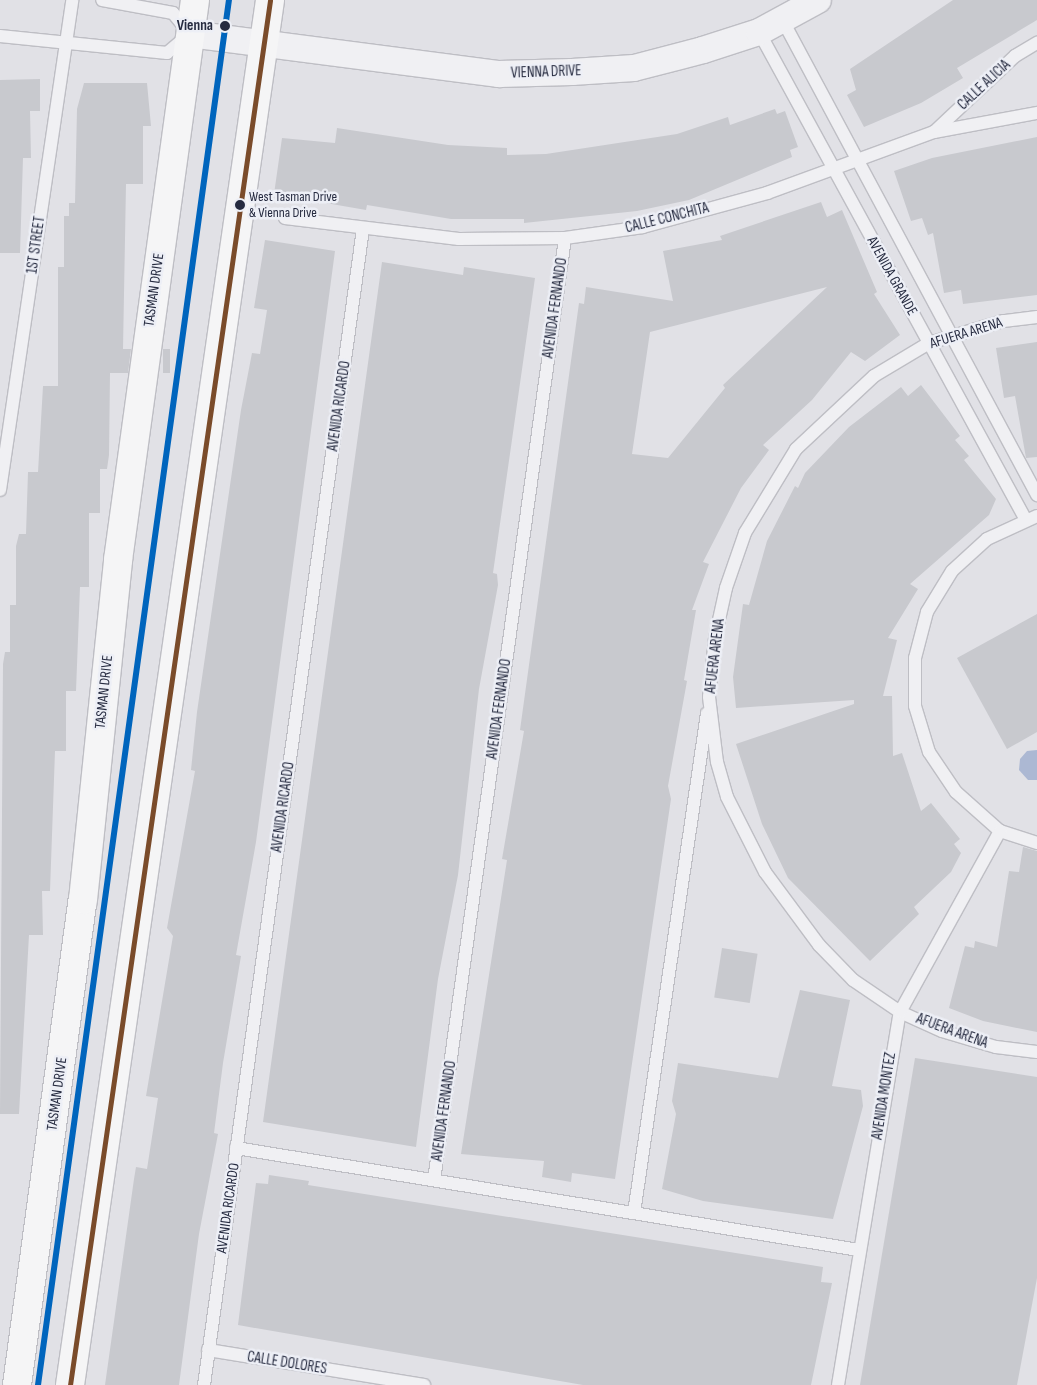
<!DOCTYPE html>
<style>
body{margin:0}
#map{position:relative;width:1037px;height:1385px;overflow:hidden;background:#e1e1e6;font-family:"Sofia Sans Condensed",sans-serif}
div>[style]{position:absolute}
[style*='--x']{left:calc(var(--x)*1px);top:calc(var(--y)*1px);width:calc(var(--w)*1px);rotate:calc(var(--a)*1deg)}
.water>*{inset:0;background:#acb8d3}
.building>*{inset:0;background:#c8c9ce;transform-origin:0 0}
.roads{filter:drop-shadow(1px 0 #bebec4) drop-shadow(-1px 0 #bebec4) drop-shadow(0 1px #bebec4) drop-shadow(0 -1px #bebec4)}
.lane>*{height:12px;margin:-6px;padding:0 6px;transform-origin:6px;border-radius:6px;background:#f0f0f3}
.street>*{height:26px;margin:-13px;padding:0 13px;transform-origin:13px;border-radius:13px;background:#f0f0f3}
.secondary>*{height:28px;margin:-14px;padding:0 14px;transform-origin:14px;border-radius:14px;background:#f5f5f6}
.bus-1>*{height:5px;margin:-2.5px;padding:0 2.5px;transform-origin:2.5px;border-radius:2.5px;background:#7a4b2a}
.rail-1>*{height:6px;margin:-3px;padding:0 3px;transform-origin:3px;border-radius:3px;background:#0065bd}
.dots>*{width:14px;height:14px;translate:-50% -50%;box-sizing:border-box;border:2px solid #edeff6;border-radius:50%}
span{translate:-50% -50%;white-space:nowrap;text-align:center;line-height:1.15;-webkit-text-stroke:5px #edeff6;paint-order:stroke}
.bus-label{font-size:14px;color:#262b40}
.left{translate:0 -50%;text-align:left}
.stop-label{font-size:15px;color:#262b40;font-weight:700}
.right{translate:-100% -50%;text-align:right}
.street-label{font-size:15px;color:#262b40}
</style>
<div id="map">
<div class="water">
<div style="clip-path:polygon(1037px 750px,1037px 780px,1028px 780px,1019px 770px,1020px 759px,1027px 751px)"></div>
</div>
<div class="building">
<div style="clip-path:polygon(953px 0,1037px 0,1037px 20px,957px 68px,963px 78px,921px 103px,864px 127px,847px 95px,856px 90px,850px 69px)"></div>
<div style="clip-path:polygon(40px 79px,40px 111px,30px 111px,31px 158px,23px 158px,20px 253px,0 253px,0 80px)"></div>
<div style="clip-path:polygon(84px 83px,147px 83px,151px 126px,143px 126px,143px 184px,126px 184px,123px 349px,131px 349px,128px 373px,110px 373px,109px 455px,107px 469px,100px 469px,100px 513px,89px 513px,89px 587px,80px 587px,76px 691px,66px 691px,66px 751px,55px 751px,50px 891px,42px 891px,43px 935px,29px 935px,19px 1114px,0 1114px,3px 664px,5px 652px,10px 652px,10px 605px,16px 605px,16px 546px,19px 534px,26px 534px,28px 472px,38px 472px,43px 386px,58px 386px,58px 267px,64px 267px,64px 216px,69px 216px,69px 203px,75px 203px,77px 109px)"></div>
<div style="clip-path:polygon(775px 109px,777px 114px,785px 111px,798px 147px,790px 150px,792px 157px,689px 200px,637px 211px,524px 223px,524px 219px,451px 219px,367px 205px,366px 210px,274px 194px,282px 138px,335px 143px,337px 128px,448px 145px,507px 148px,507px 155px,546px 154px,677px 134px,728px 117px,730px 125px)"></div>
<div style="clip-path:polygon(1037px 137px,1037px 295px,963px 304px,961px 290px,944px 293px,933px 233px,928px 235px,922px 218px,911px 221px,894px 171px,932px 158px)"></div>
<div style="clip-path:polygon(evenodd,821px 202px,827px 217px,842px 210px,877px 292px,874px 294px,900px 335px,865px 361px,851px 352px,812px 400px,763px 445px,769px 450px,741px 488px,703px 562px,709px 564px,692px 610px,696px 610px,684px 680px,687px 681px,668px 786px,671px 799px,615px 1179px,572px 1173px,571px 1182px,542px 1177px,544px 1161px,461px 1154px,507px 860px,502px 859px,524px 731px,520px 730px,579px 303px,584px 304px,586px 287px,673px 301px,663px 251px,722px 240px,720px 236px,821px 202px,827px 287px,723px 385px,725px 388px,668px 458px,632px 454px,650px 332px,827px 287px)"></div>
<div style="clip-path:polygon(265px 240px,335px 251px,256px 842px,236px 955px,241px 956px,223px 1063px,214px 1133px,218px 1134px,199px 1234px,179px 1385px,105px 1385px,134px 1179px,136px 1167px,147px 1169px,158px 1098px,146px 1096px,173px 936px,167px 928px,195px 771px,191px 770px,197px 712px,241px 410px,252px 353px,260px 354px,267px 310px,254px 308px)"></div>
<div style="clip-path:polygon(382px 262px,463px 275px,464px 267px,535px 278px,493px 573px,497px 574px,498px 585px,479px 689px,458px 875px,438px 979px,416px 1147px,263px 1122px)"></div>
<div style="clip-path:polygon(1037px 342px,1037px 457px,1026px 458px,1015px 396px,1004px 398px,996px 348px)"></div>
<div style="left:163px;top:349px;width:7px;height:24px"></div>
<div style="clip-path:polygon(921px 385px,960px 436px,955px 440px,969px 456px,964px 460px,996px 499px,989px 515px,910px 584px,918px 589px,888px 638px,897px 640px,883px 696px,892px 696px,893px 756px,902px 753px,921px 811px,931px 803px,960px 839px,954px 844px,961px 853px,951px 872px,914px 907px,919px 914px,870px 961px,788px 878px,762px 824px,736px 744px,854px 704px,854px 700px,736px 708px,733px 677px,743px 604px,749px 605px,767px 541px,795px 486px,798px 488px,805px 473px,849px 427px,901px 387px,908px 396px)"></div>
<div style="clip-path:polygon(1037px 614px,1037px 732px,1007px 749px,957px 658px)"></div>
<div style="clip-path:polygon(1023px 847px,1037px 851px,1037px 1032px,983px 1021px,949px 1008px,965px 946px,974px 948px,975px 941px,997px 947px,1009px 871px,1019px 872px)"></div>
<div style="left:722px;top:948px;width:36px;height:50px;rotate:9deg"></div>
<div style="clip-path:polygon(800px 990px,850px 1000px,832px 1086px,861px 1090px,863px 1106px,833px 1219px,703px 1201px,662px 1189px,676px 1114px,672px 1101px,678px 1063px,778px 1078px)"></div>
<div style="clip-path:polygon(915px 1058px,1037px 1077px,1037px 1278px,1017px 1385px,860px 1385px)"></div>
<div style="clip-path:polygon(269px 1175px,309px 1181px,308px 1185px,823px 1267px,821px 1282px,832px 1283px,811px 1385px,583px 1385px,238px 1325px,256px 1183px,268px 1184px)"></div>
</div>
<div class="roads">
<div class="lane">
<div style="--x:783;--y:21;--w:538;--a:61.81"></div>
<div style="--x:759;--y:32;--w:556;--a:61.32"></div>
<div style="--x:0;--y:36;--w:168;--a:5.8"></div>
<div style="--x:167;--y:53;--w:30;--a:-40"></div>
<div style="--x:190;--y:34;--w:27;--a:-129"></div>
<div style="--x:173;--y:13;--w:72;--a:-169.6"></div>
<div style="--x:934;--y:132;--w:111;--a:-43.2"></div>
<div style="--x:1015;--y:56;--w:26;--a:-31"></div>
<div style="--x:285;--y:218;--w:175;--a:6.9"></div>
<div style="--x:459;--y:239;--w:106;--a:-0.5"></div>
<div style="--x:565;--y:238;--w:79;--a:-8"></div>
<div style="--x:643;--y:227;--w:129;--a:-15.3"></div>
<div style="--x:767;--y:193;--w:178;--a:-20.1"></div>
<div style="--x:934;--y:132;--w:105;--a:-10.5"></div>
<div style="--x:1037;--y:317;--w:34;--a:173"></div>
<div style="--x:1003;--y:321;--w:77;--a:163.4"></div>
<div style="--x:929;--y:343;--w:64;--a:149"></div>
<div style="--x:874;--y:376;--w:107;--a:136.9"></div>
<div style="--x:796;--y:449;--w:98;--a:121.3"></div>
<div style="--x:745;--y:533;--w:58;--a:109.1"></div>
<div style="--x:726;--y:588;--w:51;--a:102.4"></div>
<div style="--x:715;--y:638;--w:59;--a:95.8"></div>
<div style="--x:709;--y:697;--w:65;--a:83"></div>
<div style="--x:717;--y:762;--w:36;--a:74"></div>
<div style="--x:727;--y:797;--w:84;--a:63.1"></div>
<div style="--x:765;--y:872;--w:91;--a:53.5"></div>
<div style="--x:819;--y:945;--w:49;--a:45.8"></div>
<div style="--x:853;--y:980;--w:57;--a:34.2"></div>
<div style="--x:900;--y:1012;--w:46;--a:24.3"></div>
<div style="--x:942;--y:1031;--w:56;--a:16.5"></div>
<div style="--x:996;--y:1047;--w:41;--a:7"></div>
<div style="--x:0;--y:490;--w:495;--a:-81.6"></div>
<div style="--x:1037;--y:516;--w:55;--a:155.3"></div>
<div style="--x:987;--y:539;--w:47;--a:137.6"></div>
<div style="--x:952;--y:571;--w:48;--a:121.4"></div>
<div style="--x:927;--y:612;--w:48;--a:104.6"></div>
<div style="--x:915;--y:658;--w:48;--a:90"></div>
<div style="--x:915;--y:706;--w:48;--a:73.1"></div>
<div style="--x:929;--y:752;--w:48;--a:56"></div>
<div style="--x:956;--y:792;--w:59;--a:41.6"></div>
<div style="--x:1000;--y:831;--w:39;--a:18"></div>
<div style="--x:236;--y:1148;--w:631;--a:9.3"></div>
<div style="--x:434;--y:1180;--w:951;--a:-82.08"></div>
<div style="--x:634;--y:1213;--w:505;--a:-81.69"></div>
<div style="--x:208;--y:1350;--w:219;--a:9.2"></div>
<div style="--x:204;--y:1385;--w:1167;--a:-82.17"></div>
<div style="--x:838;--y:1385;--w:378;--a:-80.6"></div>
<div style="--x:900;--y:1012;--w:207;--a:-61.1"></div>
</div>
<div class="street">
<div style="--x:190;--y:34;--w:312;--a:7.4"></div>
<div style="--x:499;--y:74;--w:73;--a:-1.6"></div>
<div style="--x:572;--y:72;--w:62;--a:-3.7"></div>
<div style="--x:634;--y:68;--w:71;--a:-14.6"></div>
<div style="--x:703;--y:50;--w:59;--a:-17.8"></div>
<div style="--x:759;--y:32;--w:67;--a:-28.5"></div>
</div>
<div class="secondary">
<div style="--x:17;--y:1385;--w:489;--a:-82.3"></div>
<div style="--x:83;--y:900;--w:342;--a:-84.1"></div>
<div style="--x:118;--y:560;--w:565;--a:-82.17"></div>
<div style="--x:70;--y:1385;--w:1399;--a:-81.78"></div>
</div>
</div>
<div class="bus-1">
<div style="--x:70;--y:1385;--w:1399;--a:-81.78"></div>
</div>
<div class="rail-1">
<div style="--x:38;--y:1385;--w:1398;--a:-82.15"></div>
</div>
<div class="dots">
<div style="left:225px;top:26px;background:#262b40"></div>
<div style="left:240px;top:205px;background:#262b40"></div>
</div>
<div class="bus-label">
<span class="left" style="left:249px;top:205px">West Tasman Drive<br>&amp; Vienna Drive</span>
</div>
<div class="stop-label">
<span class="right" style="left:213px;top:26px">Vienna</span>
</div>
<div class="street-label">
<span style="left:546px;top:72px;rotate:-2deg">VIENNA DRIVE</span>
<span style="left:984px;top:85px;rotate:-43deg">CALLE ALICIA</span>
<span style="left:667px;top:218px;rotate:-14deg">CALLE CONCHITA</span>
<span style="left:36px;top:245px;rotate:-82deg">1ST STREET</span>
<span style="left:892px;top:276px;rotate:61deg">AVENIDA GRANDE</span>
<span style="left:154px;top:290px;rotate:-82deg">TASMAN DRIVE</span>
<span style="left:555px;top:308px;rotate:-82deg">AVENIDA FERNANDO</span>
<span style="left:966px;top:333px;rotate:-17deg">AFUERA ARENA</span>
<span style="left:339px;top:406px;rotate:-82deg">AVENIDA RICARDO</span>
<span style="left:715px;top:656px;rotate:-83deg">AFUERA ARENA</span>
<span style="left:104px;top:692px;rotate:-84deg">TASMAN DRIVE</span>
<span style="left:499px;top:709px;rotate:-82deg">AVENIDA FERNANDO</span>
<span style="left:283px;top:807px;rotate:-82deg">AVENIDA RICARDO</span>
<span style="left:952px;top:1031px;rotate:20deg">AFUERA ARENA</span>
<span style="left:57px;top:1094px;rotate:-82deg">TASMAN DRIVE</span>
<span style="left:884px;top:1096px;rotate:-81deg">AVENIDA MONTEZ</span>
<span style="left:444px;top:1111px;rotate:-82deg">AVENIDA FERNANDO</span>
<span style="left:228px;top:1208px;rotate:-82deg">AVENIDA RICARDO</span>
<span style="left:287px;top:1363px;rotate:9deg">CALLE DOLORES</span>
</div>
</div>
